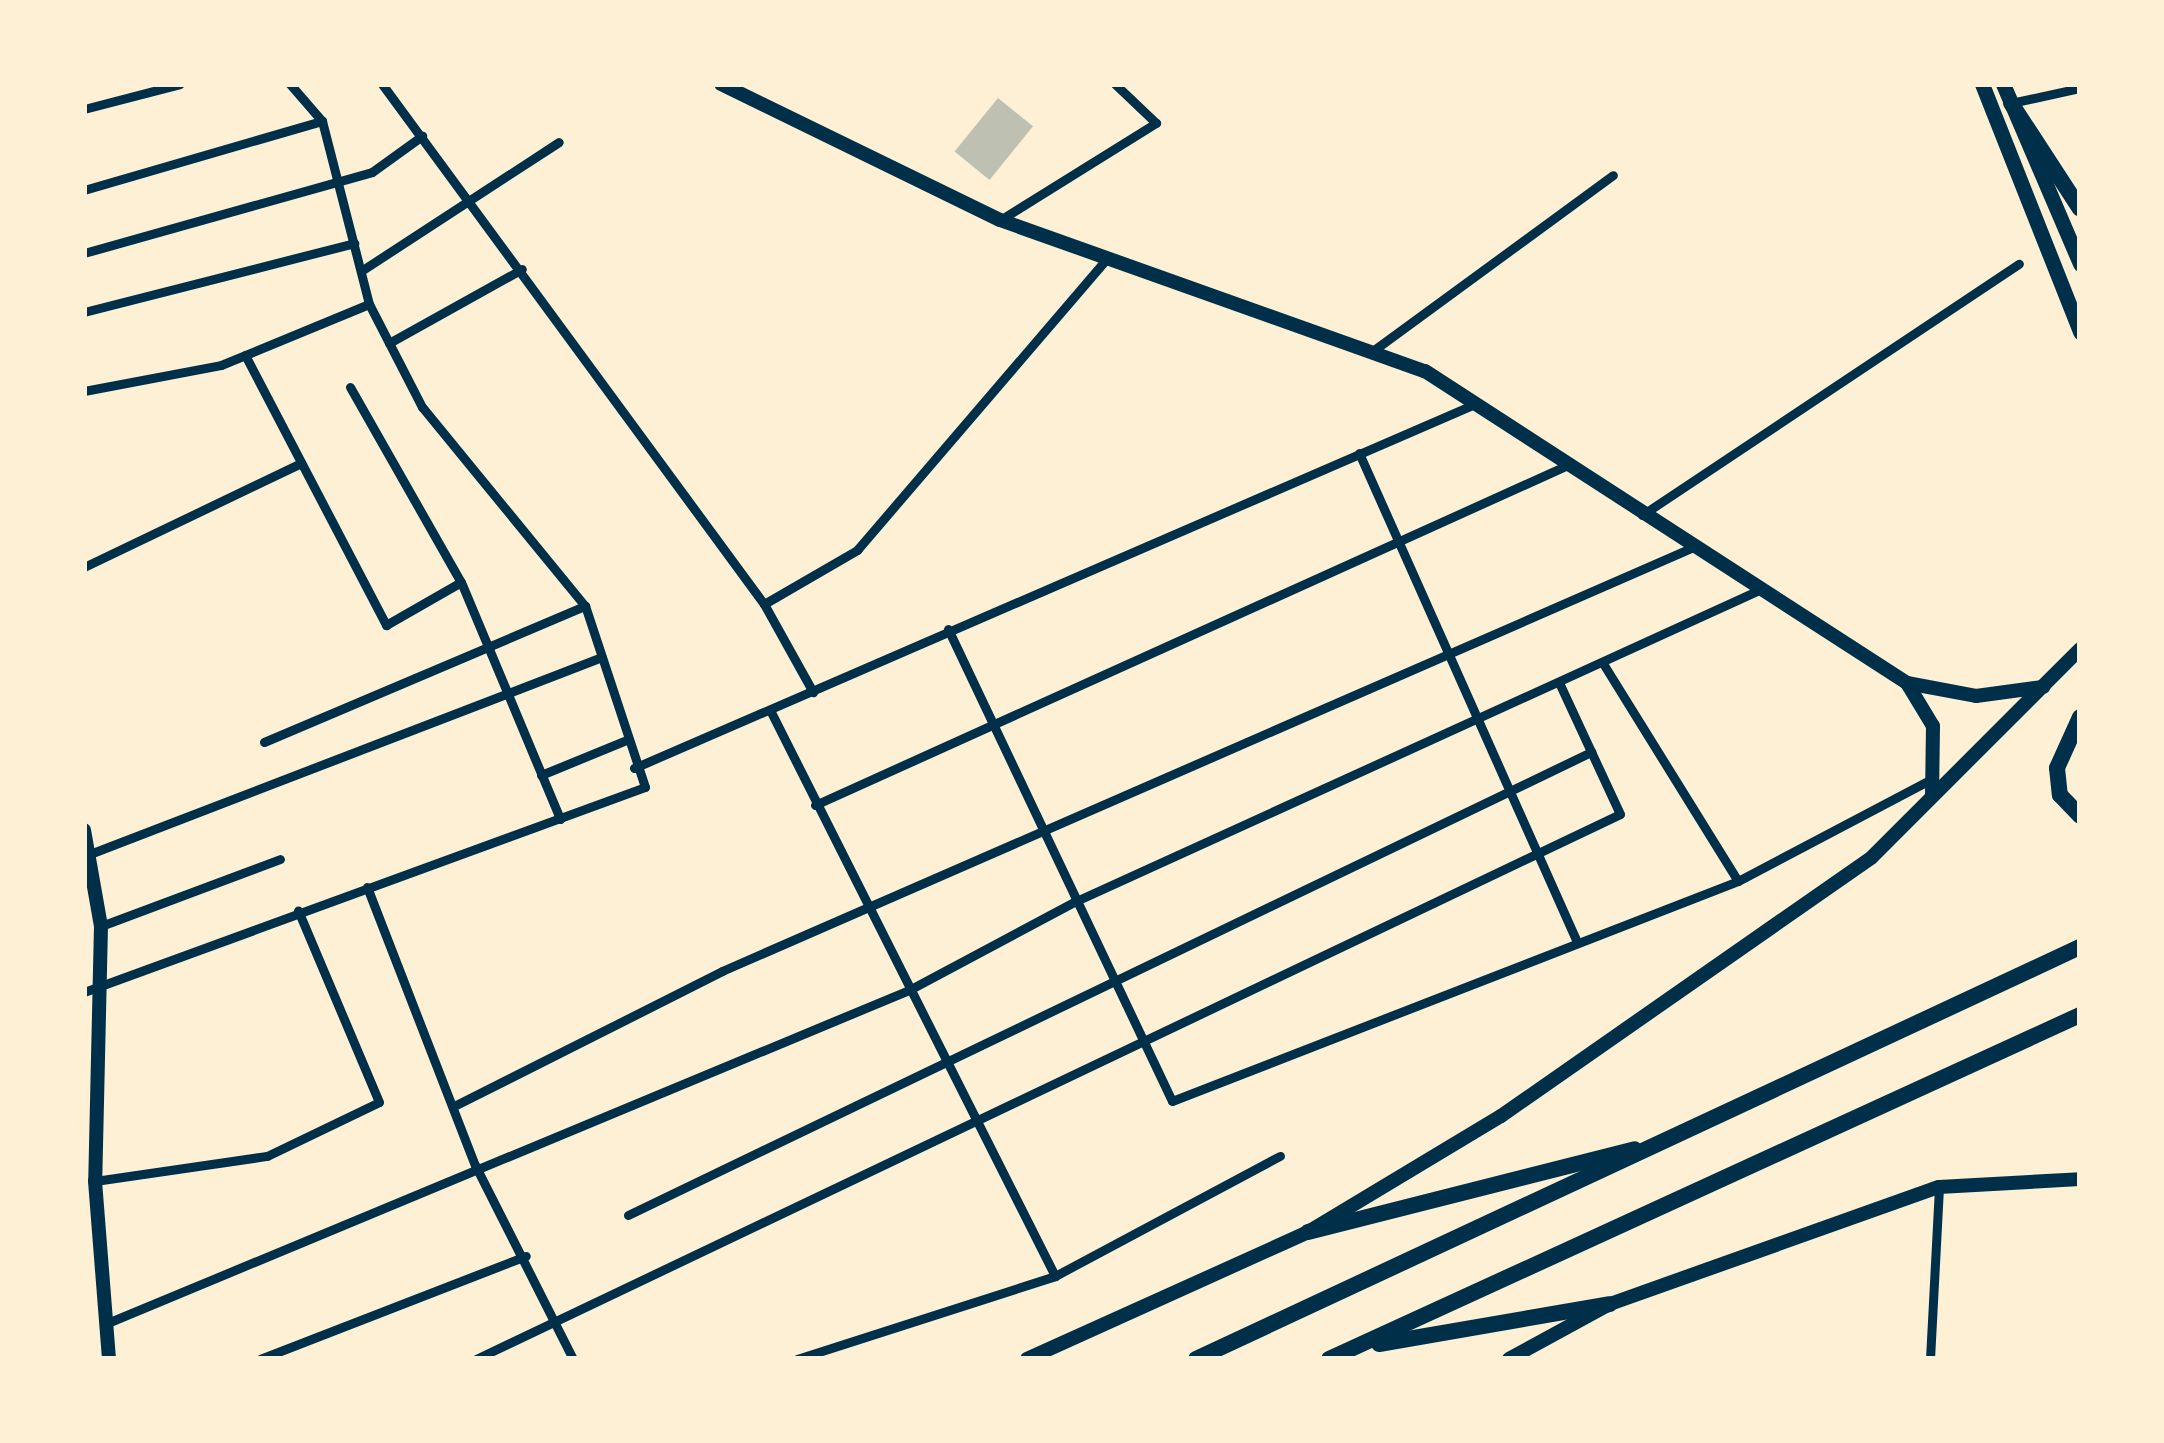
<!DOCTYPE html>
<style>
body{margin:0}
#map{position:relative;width:2164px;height:1443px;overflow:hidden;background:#fdf0d5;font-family:"Source Sans 3",sans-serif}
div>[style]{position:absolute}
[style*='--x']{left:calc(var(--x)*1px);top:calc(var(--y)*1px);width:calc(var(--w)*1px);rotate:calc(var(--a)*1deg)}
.building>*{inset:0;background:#bec0b2;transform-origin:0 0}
.minor>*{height:9px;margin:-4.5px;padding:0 4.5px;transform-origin:4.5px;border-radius:4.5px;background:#003049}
.secondary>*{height:14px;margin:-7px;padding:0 7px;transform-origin:7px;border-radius:7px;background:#003049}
.primary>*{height:15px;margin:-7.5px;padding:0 7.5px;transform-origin:7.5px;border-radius:7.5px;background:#003049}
.trunk>*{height:16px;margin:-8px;padding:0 8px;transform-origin:8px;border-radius:8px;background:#003049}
span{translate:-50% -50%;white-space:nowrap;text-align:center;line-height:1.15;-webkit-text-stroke:12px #fdf0d5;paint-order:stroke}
.frame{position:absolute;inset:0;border:87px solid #fdf0d5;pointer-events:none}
</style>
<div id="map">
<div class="building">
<div style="left:998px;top:98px;width:45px;height:69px;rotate:39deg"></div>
</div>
<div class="minor">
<div style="--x:382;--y:84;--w:645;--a:53.7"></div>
<div style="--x:764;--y:604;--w:101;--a:60.9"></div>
<div style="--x:2011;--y:103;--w:71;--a:-12.3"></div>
<div style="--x:84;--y:109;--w:99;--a:-14.6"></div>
<div style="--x:84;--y:190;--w:248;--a:-16.2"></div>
<div style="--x:1000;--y:220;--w:184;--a:-31.9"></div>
<div style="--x:1156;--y:123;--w:57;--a:-136.4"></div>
<div style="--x:84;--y:253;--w:299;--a:-15.7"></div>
<div style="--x:372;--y:172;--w:62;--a:-35.8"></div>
<div style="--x:361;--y:271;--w:236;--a:-33.1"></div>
<div style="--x:84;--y:312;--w:279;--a:-14.3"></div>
<div style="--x:389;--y:343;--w:152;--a:-29.1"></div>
<div style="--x:1374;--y:350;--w:296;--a:-36.2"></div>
<div style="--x:245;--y:355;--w:305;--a:62.4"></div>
<div style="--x:386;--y:625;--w:86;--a:-29.8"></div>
<div style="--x:350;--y:387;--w:224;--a:60.4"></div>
<div style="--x:461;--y:582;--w:257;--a:67.3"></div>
<div style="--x:84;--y:391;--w:139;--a:-10.7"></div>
<div style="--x:221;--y:365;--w:160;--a:-22.4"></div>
<div style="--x:1359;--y:453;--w:535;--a:65.97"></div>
<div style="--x:1642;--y:515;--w:453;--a:-33.7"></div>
<div style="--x:84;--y:567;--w:241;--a:-25.6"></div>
<div style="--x:764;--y:604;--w:108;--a:-30.1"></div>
<div style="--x:857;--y:550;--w:383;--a:-49.4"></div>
<div style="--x:948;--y:629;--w:522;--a:64.61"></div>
<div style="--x:1172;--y:1101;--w:607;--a:-21.24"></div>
<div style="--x:1738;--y:881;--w:221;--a:-27.8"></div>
<div style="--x:1604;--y:665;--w:254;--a:58.2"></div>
<div style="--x:770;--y:710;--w:634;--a:63.27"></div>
<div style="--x:264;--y:742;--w:349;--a:-23"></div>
<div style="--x:634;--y:768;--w:919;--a:-23.41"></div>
<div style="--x:541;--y:775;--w:90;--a:-22.3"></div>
<div style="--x:815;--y:805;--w:828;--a:-24.31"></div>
<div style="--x:95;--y:852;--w:543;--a:-21.04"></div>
<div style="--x:367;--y:887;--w:298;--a:68.8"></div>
<div style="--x:475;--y:1165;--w:217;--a:63.2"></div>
<div style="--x:101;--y:926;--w:191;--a:-20.5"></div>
<div style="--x:84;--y:992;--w:597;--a:-20.07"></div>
<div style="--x:645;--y:787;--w:191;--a:-108.3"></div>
<div style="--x:585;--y:606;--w:257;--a:-129.3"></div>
<div style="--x:422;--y:407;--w:116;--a:-117.2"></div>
<div style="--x:369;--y:304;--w:189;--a:-104.4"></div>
<div style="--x:322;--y:121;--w:49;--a:-130.9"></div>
<div style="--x:456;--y:1105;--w:298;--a:-26.7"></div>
<div style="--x:722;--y:971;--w:1057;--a:-23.58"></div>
<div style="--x:95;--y:1181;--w:174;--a:-8.3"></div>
<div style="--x:267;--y:1156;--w:124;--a:-25.7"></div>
<div style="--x:379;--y:1102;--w:208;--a:-112.9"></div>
<div style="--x:628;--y:1215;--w:1069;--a:-25.68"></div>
<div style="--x:105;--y:1324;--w:871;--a:-22.56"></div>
<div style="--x:909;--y:990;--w:187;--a:-28.1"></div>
<div style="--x:1074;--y:902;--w:750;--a:-24.48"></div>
<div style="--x:260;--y:1359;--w:285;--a:-21.2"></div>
<div style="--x:476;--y:1359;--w:1267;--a:-25.47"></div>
<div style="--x:1620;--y:814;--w:142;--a:-114.9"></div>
<div style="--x:797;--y:1359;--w:271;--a:-17.8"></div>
<div style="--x:1055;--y:1276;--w:255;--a:-28.1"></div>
<div style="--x:1930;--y:1359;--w:172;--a:-87"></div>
</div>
<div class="secondary">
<div style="--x:721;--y:84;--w:310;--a:26"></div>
<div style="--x:1000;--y:220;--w:451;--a:19.6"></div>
<div style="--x:1425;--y:371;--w:574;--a:32.92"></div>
<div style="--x:1907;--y:683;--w:70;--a:10.7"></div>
<div style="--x:1976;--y:696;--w:68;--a:-7.7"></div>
<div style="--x:1907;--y:683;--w:50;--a:58.8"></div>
<div style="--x:1933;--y:726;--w:69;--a:90.8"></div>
<div style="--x:84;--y:830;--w:97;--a:80"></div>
<div style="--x:101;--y:926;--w:255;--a:91.3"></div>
<div style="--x:95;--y:1181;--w:179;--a:85.5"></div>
<div style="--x:1027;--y:1359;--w:308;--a:-24.3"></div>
<div style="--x:1308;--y:1232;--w:225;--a:-31"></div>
<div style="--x:1501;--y:1116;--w:452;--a:-34.9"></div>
<div style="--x:1872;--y:857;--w:294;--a:-45"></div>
<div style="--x:1509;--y:1359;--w:115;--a:-28.6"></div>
<div style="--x:1610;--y:1304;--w:349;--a:-19.6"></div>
<div style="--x:1939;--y:1187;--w:141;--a:-3.2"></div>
</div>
<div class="primary">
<div style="--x:1982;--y:84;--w:267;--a:68.4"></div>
<div style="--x:2003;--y:84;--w:196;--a:66.8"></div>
</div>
<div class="trunk">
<div style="--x:2011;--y:103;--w:126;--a:56.9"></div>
<div style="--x:2080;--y:717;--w:56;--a:114.3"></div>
<div style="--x:2057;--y:768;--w:27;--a:84"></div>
<div style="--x:2060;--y:795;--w:29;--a:46"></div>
<div style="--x:1308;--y:1232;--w:337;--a:-14.2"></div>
<div style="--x:1379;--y:1344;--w:234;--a:-9.8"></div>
<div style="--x:1196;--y:1359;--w:975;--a:-24.99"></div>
<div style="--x:1329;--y:1359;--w:826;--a:-24.61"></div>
</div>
<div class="frame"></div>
</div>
